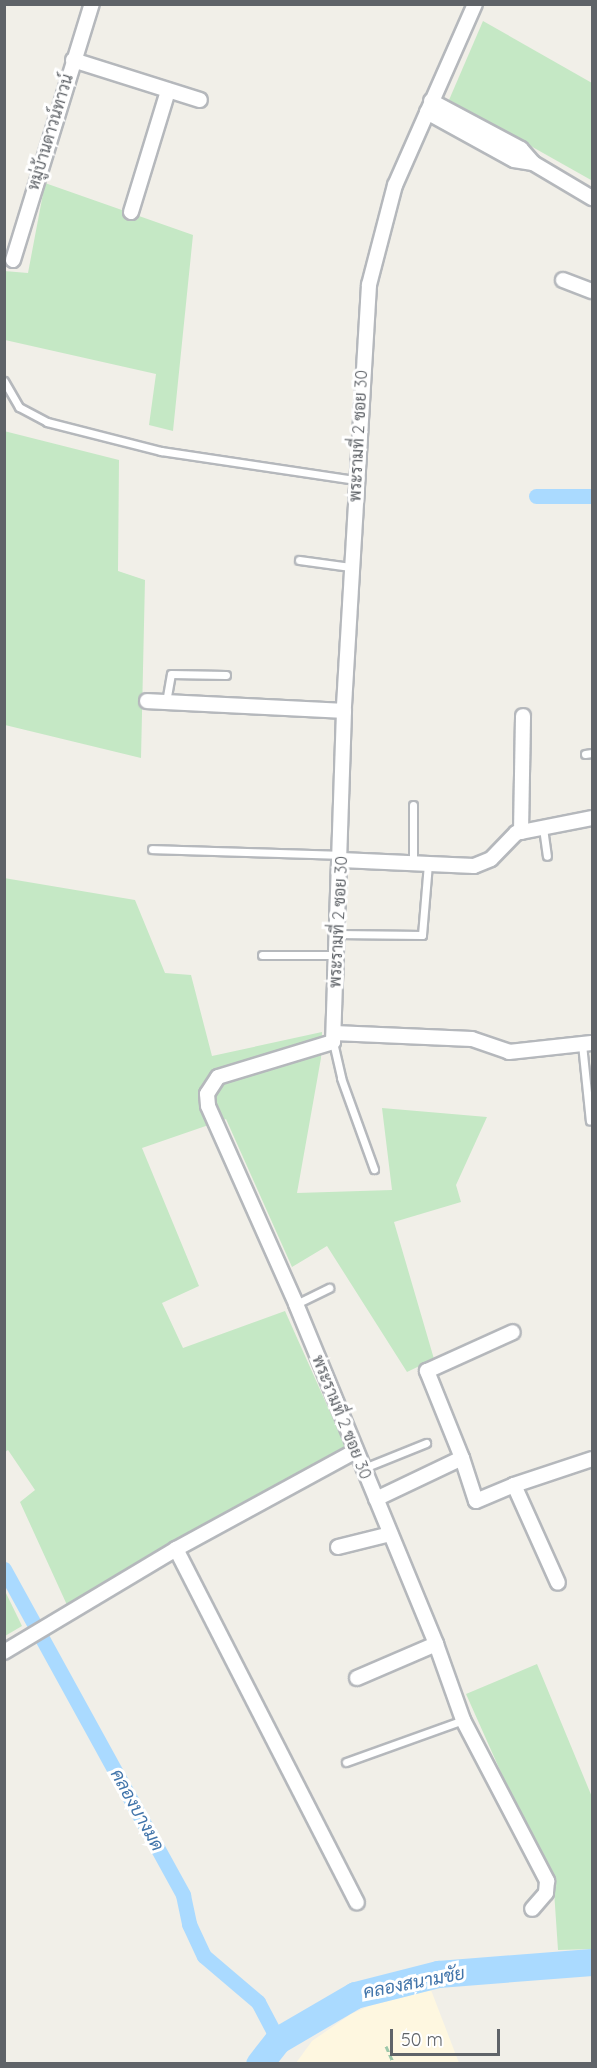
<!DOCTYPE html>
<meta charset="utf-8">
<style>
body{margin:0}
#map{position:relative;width:597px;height:2068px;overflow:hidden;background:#f1efe8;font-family:Quicksand,Sarabun,sans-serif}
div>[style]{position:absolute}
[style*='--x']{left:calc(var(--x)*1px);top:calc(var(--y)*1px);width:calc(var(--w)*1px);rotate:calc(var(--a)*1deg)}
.commercial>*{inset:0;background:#fef7e0}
.green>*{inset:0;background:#c5e8c5}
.canal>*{height:15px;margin:-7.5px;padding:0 7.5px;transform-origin:7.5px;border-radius:7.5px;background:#aadaff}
.river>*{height:27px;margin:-13.5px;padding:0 13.5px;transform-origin:13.5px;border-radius:13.5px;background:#aadaff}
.path>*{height:3px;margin-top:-1.5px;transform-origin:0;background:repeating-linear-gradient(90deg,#9cc7a9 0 6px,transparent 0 9px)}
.roads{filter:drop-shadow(2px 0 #b5b8bc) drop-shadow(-2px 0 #b5b8bc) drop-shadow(0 2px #b5b8bc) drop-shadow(0 -2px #b5b8bc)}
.lane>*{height:7px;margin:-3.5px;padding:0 3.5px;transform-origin:3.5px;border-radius:3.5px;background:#fff}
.street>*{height:14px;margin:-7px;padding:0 7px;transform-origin:7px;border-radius:7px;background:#fff}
span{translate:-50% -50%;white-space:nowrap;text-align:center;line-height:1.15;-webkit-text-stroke:6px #fff;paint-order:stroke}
.street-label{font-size:16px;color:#5f6368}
.water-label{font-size:18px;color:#4174aa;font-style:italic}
.frame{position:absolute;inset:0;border:6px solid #5f6368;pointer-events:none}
.scale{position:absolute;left:390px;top:2029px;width:110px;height:27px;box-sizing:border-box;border:3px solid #5f6368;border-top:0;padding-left:8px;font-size:18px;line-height:21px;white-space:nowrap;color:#5f6368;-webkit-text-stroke:4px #fff;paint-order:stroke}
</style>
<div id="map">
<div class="commercial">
<div style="clip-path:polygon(431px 1990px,459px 2063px,296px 2063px,312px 2041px,351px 2014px,369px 2006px)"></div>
</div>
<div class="green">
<div style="clip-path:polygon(483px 21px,592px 83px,591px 180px,449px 100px)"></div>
<div style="clip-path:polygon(45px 183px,193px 235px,173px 431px,149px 425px,156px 374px,5px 340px,4px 271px,28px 273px)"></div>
<div style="clip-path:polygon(4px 431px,119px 460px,118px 571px,145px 580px,141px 758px,5px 725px)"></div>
<div style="clip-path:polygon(4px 878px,135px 900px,165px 973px,191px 975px,212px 1056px,322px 1032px,321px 1058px,297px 1193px,392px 1190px,382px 1108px,487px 1117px,456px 1185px,461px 1202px,394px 1222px,434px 1359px,407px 1372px,327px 1246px,292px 1267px,226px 1119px,142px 1148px,199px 1286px,162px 1303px,183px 1348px,285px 1311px,347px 1450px,67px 1605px,20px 1502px,35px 1490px,8px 1450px,5px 1452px)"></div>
<div style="clip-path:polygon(4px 1589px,22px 1626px,5px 1636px,4px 1636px)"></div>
<div style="clip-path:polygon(537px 1664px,592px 1797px,592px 1949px,558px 1950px,554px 1891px,466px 1694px)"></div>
</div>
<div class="canal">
<div style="--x:536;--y:496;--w:56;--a:0"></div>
<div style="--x:4;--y:1569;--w:372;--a:61.2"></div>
<div style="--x:183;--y:1895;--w:30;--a:78"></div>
<div style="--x:189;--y:1924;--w:35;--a:65"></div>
<div style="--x:204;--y:1956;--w:71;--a:40.4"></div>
<div style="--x:258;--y:2002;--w:43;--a:62.2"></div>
</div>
<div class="river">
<div style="--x:259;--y:2064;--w:31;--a:-52"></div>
<div style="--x:278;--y:2040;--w:89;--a:-30.3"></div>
<div style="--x:355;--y:1995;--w:86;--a:-14.2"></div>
<div style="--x:438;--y:1974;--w:154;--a:-4.5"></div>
</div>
<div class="path">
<div style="--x:386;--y:2046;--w:20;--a:66"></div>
</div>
<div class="roads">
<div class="lane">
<div style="--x:4;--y:381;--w:30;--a:60"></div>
<div style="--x:19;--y:407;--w:32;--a:28"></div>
<div style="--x:47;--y:422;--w:118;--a:14.3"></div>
<div style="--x:161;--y:451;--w:197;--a:8.5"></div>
<div style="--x:299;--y:560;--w:52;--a:7.7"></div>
<div style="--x:166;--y:702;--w:28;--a:-80"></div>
<div style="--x:171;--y:674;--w:55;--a:1"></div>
<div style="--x:585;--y:754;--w:7;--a:-8"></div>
<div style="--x:413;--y:805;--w:58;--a:90"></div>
<div style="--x:543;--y:828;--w:28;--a:82"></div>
<div style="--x:152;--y:849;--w:189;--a:1.8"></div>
<div style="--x:337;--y:934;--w:85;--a:0.7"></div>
<div style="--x:422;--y:935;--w:71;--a:-85.2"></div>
<div style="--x:262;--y:955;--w:74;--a:0"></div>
<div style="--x:333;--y:1042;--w:37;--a:77"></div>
<div style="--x:341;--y:1078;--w:97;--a:70.1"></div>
<div style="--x:582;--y:1044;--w:77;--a:84.1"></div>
<div style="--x:296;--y:1304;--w:37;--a:-26"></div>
<div style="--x:364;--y:1468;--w:67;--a:-22"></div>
<div style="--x:346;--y:1762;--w:124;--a:-19.7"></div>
</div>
<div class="street">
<div style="--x:475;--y:4;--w:198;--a:113.8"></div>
<div style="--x:395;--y:185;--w:103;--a:104.6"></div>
<div style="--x:369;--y:285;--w:427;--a:93.4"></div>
<div style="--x:344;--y:711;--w:331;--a:91.9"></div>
<div style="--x:333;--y:1042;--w:120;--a:163.1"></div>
<div style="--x:218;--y:1077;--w:20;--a:123"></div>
<div style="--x:207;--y:1094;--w:12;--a:85"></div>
<div style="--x:208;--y:1106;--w:217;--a:66"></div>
<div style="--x:296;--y:1304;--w:368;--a:67.6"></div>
<div style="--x:436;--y:1644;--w:81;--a:70.4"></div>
<div style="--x:463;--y:1720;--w:182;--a:62.4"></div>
<div style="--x:547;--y:1881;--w:12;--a:95"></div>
<div style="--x:546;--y:1893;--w:21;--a:131"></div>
<div style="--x:73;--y:60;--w:133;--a:17.5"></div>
<div style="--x:431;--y:101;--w:102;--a:28.1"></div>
<div style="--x:521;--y:149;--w:18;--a:49"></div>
<div style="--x:533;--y:163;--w:69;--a:30.7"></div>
<div style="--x:427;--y:112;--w:99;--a:28.9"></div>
<div style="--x:514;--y:160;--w:19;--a:9"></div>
<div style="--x:131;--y:212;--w:127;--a:-73"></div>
<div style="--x:13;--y:260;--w:268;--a:-72.9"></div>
<div style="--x:563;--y:280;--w:31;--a:21"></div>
<div style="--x:147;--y:701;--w:197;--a:2.9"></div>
<div style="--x:521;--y:832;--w:116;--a:-89"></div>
<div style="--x:341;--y:860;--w:133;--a:2.6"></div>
<div style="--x:474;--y:866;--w:18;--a:-22"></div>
<div style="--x:491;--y:859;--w:36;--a:-46"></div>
<div style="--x:516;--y:833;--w:77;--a:-11.2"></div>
<div style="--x:334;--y:1033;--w:138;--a:2.5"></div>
<div style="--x:472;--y:1039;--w:39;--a:19"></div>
<div style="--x:509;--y:1052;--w:83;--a:-6.2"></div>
<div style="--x:462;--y:1458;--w:45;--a:72"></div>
<div style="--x:476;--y:1501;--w:41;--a:-22.8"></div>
<div style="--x:514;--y:1485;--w:107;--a:65.8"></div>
<div style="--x:514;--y:1485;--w:82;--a:-18.4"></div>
<div style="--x:376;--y:1499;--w:95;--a:-25.5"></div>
<div style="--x:462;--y:1458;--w:94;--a:-111.9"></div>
<div style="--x:427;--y:1371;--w:94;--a:-24.4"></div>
<div style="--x:338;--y:1547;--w:54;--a:-14"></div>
<div style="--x:176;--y:1549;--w:397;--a:62.9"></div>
<div style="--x:4;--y:1652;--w:200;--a:-30.9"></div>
<div style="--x:176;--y:1549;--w:205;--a:-28.6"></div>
<div style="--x:357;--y:1678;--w:86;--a:-23.3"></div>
</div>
</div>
<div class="street-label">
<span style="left:50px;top:132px;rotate:-73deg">หมู่บ้านดาวน์ทาวน์</span>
<span style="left:358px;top:436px;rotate:-87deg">พระรามที่ 2 ซอย 30</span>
<span style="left:338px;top:922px;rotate:-87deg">พระรามที่ 2 ซอย 30</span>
<span style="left:342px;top:1417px;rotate:68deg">พระรามที่ 2 ซอย 30</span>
</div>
<div class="water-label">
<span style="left:137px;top:1810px;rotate:61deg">คลองบางมด</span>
<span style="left:414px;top:1983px;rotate:-11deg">คลองสนามชัย</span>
</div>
<div class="frame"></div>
<div class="scale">50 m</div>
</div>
